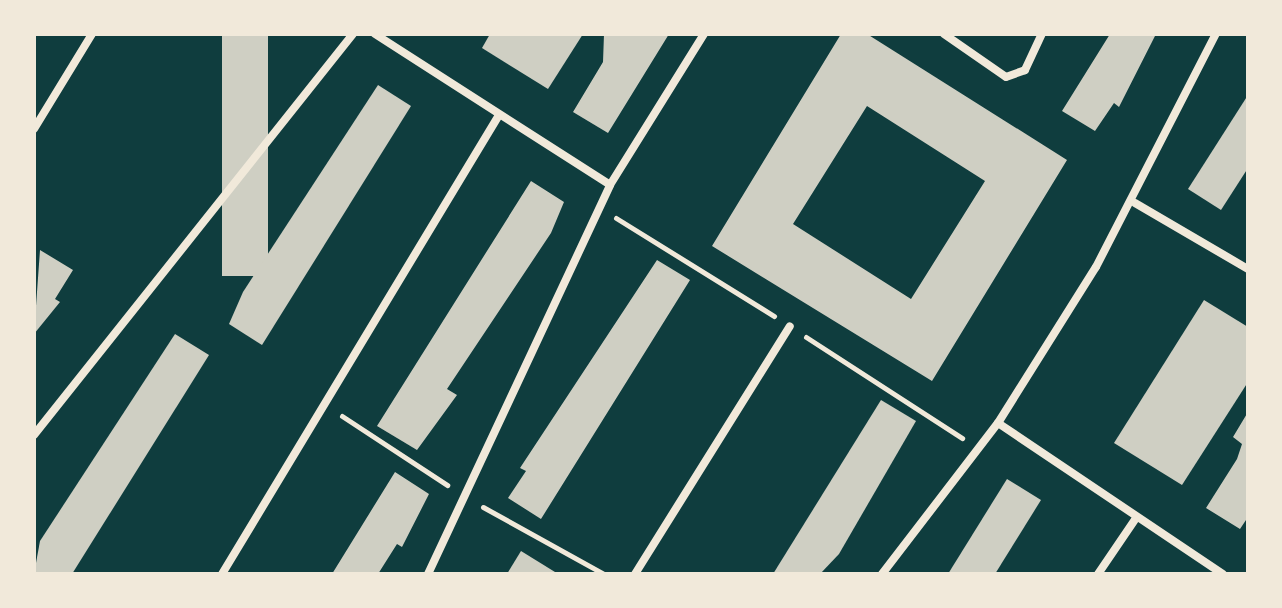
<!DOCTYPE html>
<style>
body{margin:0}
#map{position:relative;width:1282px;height:608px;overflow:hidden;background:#0f3d3e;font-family:Cabin,sans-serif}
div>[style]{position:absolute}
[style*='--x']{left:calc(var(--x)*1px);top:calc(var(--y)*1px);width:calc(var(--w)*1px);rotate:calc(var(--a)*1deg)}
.building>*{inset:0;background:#cfcfc3;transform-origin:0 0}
.path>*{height:5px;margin:-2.5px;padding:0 2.5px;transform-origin:2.5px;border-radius:2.5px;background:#f1e9da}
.minor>*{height:8px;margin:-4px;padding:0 4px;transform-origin:4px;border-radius:4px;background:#f1e9da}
span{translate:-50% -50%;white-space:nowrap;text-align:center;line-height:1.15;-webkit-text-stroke:7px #f1e9da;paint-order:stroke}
.frame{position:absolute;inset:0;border:36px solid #f1e9da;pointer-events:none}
</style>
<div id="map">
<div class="building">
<div style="left:222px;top:34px;width:46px;height:242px"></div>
<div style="clip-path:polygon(490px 34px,583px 34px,548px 89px,482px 48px)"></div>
<div style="clip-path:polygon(604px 34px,669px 34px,608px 133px,573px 112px,603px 62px)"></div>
<div style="clip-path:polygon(evenodd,841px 34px,867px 34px,1067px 160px,932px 381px,712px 246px,841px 34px,867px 106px,985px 181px,911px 299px,793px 224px,867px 106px)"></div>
<div style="clip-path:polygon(1110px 34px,1156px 34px,1119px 107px,1114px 103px,1095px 131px,1062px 111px)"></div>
<div style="clip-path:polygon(378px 85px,411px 106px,262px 345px,229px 324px,243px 292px)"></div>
<div style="clip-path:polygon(1248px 95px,1248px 168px,1221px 210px,1188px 189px)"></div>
<div style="clip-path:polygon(531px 181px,564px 202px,551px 233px,447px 389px,457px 395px,417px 450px,377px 426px)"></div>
<div style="clip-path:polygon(40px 250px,73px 270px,55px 299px,60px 302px,34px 334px)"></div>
<div style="clip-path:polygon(657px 260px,690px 280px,541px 519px,508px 498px,526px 471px,520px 468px)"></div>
<div style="clip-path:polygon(1204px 300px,1248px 327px,1248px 382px,1182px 485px,1114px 443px)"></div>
<div style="clip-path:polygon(175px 334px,209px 355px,72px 574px,34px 574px,40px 541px)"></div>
<div style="clip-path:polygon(881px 400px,916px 421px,839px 554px,820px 574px,773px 574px)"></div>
<div style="clip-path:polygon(1248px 412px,1248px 517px,1240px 529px,1206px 508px,1237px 459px,1242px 444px,1233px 437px)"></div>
<div style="clip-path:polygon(395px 472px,429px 494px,402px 547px,397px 544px,378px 574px,332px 574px)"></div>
<div style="clip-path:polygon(1007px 479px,1041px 500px,995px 574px,948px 574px)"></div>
<div style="clip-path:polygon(521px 551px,555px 572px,553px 574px,507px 574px)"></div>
</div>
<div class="path">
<div style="--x:616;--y:218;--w:186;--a:31.8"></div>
<div style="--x:806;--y:337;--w:186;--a:32.9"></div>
<div style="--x:342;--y:416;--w:126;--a:33.3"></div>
<div style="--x:483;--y:507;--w:138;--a:29"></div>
</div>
<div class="minor">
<div style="--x:375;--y:34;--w:279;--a:32.7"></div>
<div style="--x:944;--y:34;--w:75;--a:34.7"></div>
<div style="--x:1006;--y:77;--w:20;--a:-20"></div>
<div style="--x:1025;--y:70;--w:40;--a:-65"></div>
<div style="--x:34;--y:129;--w:111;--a:-58.6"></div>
<div style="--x:1135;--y:203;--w:131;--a:30.3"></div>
<div style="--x:998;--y:423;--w:271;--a:33.9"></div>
<div style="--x:34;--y:435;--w:512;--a:-51.5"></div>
<div style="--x:222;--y:574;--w:536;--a:-58.89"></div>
<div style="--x:428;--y:574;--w:429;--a:-64.9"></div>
<div style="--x:610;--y:185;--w:178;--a:-58.1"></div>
<div style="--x:635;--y:574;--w:292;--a:-58"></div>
<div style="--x:882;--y:574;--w:190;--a:-52.5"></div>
<div style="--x:998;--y:423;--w:184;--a:-57.9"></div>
<div style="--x:1096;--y:267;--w:262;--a:-62.8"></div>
<div style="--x:1098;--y:574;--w:68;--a:-55.8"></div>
</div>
<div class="frame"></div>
</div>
